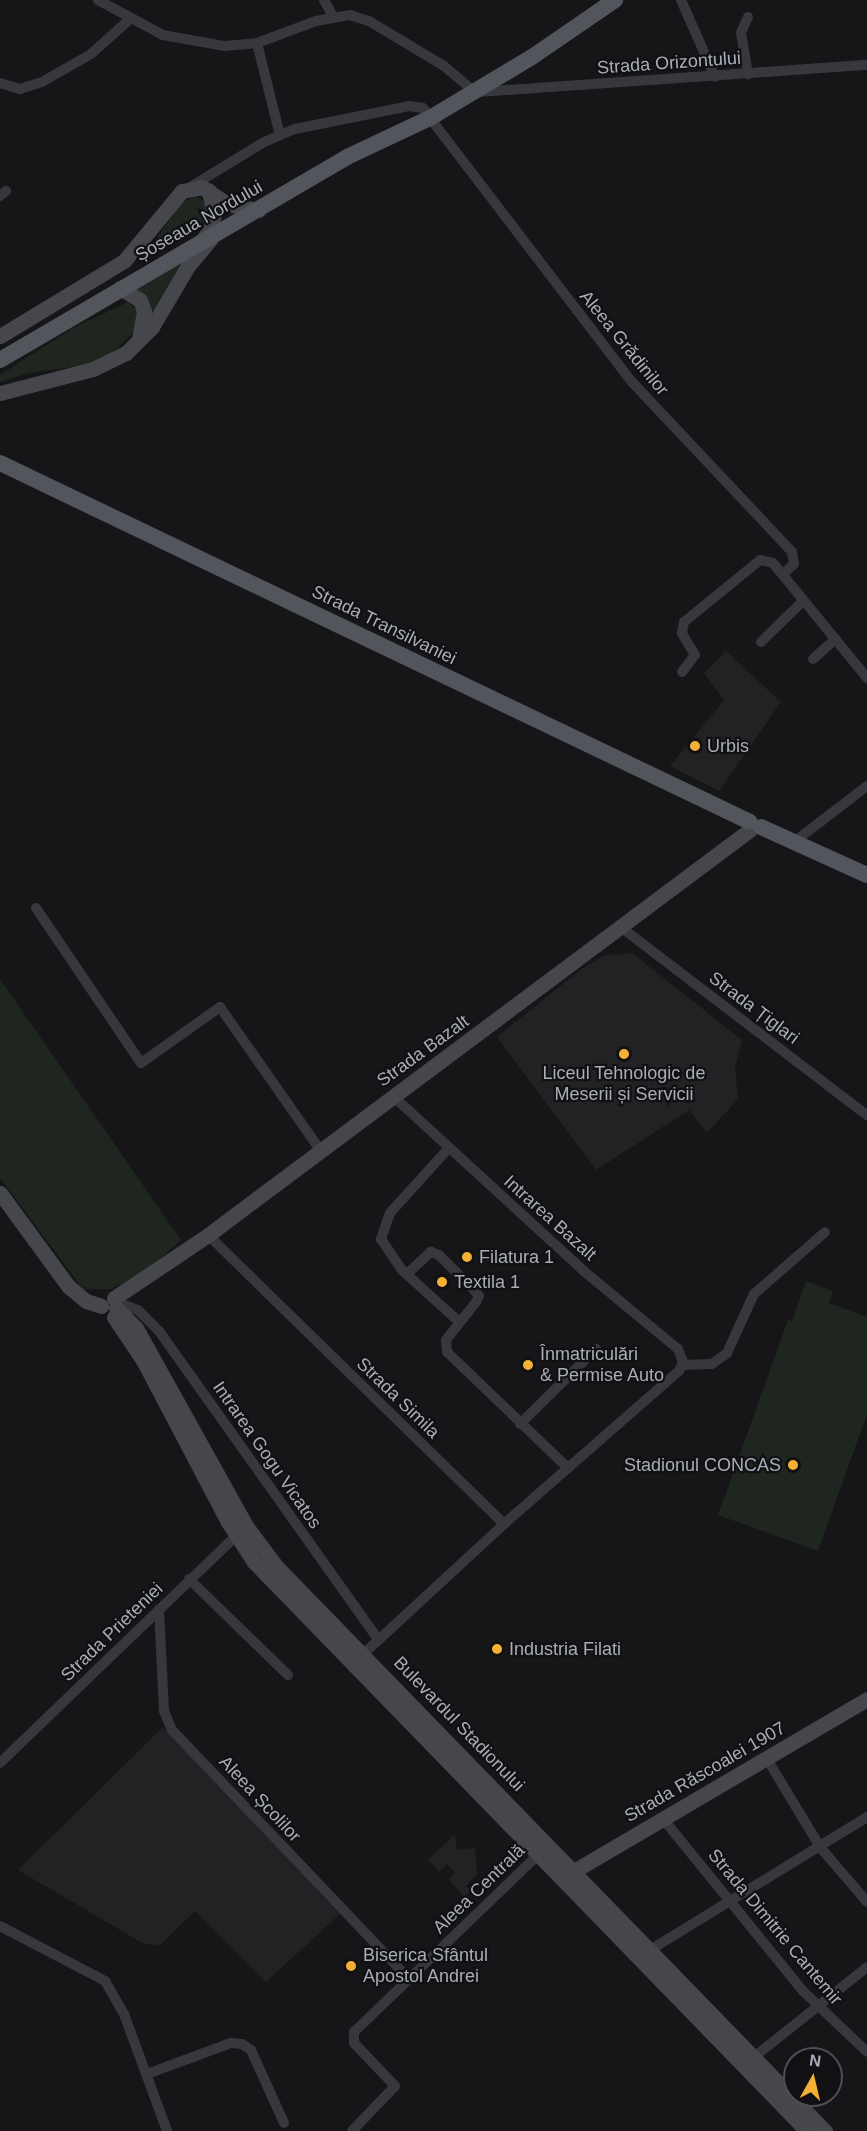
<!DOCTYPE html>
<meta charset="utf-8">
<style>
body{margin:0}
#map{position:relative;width:867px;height:2131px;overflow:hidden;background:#161618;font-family:Helvetica,sans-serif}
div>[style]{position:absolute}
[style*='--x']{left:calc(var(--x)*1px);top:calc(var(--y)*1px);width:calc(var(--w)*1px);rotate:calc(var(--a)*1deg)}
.built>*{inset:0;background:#222225}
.green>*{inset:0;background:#1e261f}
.street>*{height:10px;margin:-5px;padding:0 5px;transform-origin:5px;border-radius:5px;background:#37383d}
.secondary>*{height:15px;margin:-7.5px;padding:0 7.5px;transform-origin:7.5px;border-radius:7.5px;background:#45474d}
.primary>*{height:16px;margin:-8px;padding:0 8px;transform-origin:8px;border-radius:8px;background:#53555c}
.dots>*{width:16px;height:16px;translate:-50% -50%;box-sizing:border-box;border:3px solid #111113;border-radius:50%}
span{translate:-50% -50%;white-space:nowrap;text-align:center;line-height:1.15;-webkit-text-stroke:4.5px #111113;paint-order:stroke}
.street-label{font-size:18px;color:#a8adb8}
.poi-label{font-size:18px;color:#a8adb8}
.left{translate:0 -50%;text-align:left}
.right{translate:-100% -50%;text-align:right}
.north{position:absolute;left:783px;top:2047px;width:60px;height:60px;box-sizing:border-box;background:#111113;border:2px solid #4d4f55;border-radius:50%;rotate:8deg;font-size:16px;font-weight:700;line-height:24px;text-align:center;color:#a8adb8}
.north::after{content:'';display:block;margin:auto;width:21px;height:27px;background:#f2b134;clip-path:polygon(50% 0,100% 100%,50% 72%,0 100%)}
</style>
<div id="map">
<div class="built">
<div style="clip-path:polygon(726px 651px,781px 702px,719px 791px,670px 766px,724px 700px,704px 673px)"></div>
<div style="clip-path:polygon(632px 953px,742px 1040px,735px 1068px,738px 1099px,707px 1133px,689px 1110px,596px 1170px,497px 1037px,583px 968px,603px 956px)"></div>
<div style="clip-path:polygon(163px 1727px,340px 1914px,266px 1982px,195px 1911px,160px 1945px,144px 1944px,18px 1870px)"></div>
<div style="clip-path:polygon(455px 1834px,457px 1850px,475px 1848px,477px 1874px,466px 1886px,470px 1890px,465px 1897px,449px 1880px,455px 1873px,447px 1864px,439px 1872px,428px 1860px)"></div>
</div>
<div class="green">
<div style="clip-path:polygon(196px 196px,208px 204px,207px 219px,194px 231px,142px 259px,182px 202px)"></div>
<div style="clip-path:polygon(184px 262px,153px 314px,144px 295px,133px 288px)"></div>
<div style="clip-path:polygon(128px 302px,138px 311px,136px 330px,109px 356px,86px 365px,29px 373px,0 382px,0 375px,73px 328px)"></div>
<div style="clip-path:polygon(0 979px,181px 1240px,143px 1274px,111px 1289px,83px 1289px,0 1178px)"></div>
<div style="clip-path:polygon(806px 1281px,833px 1291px,829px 1303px,867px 1317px,867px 1414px,818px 1551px,718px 1515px,788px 1320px,792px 1321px)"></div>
</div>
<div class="street">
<div style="--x:98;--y:0;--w:74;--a:28.3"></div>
<div style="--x:163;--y:35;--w:63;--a:10.1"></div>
<div style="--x:225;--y:46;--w:32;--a:-5"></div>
<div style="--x:257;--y:43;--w:63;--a:-20.4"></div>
<div style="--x:316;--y:21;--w:35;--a:-10"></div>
<div style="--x:350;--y:15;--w:20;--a:18"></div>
<div style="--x:369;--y:21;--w:87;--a:31"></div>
<div style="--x:444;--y:66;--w:33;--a:40"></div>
<div style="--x:324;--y:0;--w:18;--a:61"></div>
<div style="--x:681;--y:0;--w:84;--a:66.2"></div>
<div style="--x:748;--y:17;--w:17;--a:114"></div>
<div style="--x:741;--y:33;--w:42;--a:80.3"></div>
<div style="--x:257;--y:43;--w:95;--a:76"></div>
<div style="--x:0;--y:83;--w:21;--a:17"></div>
<div style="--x:20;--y:89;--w:23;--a:-18"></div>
<div style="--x:42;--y:82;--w:56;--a:-29.7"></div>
<div style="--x:91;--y:54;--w:52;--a:-41.9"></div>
<div style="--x:478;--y:92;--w:390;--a:-4"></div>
<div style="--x:430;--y:118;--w:332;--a:52.6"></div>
<div style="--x:632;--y:382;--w:233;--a:46.7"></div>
<div style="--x:792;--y:552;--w:12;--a:81"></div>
<div style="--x:794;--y:564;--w:15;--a:138"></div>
<div style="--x:192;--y:186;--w:84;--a:-31.4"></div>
<div style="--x:264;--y:142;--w:34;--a:-23"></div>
<div style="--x:295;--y:129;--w:116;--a:-11.4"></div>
<div style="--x:409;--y:106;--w:14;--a:8"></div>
<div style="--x:423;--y:108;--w:6;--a:51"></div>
<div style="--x:0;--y:196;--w:8;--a:-40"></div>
<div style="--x:761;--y:642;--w:59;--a:-44.3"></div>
<div style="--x:813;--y:659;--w:30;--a:-42"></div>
<div style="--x:682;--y:672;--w:21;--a:-53"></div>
<div style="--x:695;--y:655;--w:26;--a:-121"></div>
<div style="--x:682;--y:633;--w:11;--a:-80"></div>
<div style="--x:684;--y:622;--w:98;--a:-39.2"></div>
<div style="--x:760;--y:560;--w:13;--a:13"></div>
<div style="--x:773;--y:563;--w:149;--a:50.7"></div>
<div style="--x:794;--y:842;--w:92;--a:-37.5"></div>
<div style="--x:36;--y:908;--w:187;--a:55.9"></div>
<div style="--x:141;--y:1063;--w:97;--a:-35.3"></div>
<div style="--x:220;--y:1007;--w:176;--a:55"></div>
<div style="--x:622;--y:928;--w:308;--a:37.4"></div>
<div style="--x:448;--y:1149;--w:86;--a:132.2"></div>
<div style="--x:390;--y:1213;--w:28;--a:109"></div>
<div style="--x:381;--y:1239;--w:37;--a:56"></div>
<div style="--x:402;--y:1270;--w:76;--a:42.3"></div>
<div style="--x:208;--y:1235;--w:414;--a:44.3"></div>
<div style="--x:407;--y:1274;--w:33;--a:-43"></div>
<div style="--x:431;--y:1252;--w:9;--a:21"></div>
<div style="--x:439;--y:1255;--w:51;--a:45"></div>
<div style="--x:475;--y:1291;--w:6;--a:51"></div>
<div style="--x:479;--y:1296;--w:7;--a:117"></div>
<div style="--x:476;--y:1302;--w:48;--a:128.3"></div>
<div style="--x:446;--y:1340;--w:12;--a:85"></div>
<div style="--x:447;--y:1352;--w:168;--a:43.8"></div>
<div style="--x:117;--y:1302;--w:22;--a:21"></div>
<div style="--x:138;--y:1310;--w:30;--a:45"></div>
<div style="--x:159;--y:1331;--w:379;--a:54.6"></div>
<div style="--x:682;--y:1365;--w:30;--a:-2"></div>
<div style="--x:712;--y:1364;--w:19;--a:-36"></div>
<div style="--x:727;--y:1353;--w:65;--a:-65.4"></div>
<div style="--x:754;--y:1294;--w:94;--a:-41.1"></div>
<div style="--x:520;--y:1424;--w:107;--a:-44.6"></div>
<div style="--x:189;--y:1579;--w:138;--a:44.1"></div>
<div style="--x:159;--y:1609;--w:102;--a:87.2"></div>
<div style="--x:164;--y:1711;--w:21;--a:67"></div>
<div style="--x:172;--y:1730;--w:344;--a:46.4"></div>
<div style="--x:359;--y:1658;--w:197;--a:-42.7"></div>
<div style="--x:504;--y:1524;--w:232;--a:-41.2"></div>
<div style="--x:679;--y:1371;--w:10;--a:-66"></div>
<div style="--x:683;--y:1362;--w:14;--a:-111"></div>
<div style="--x:678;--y:1349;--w:121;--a:-140.4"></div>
<div style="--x:585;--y:1272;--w:259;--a:-137.5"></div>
<div style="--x:767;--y:1759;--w:103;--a:58.9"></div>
<div style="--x:820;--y:1847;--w:72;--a:49.5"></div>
<div style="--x:0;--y:1763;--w:333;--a:-43.9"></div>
<div style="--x:664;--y:1820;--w:220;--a:50.9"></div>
<div style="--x:803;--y:1991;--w:88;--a:43.6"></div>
<div style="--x:0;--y:1926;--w:119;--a:27.6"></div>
<div style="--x:105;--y:1981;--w:38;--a:60"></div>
<div style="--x:124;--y:2014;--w:125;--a:69.8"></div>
<div style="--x:650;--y:1950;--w:255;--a:-31.5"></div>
<div style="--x:754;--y:2057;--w:144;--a:-38.5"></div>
<div style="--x:147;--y:2074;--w:90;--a:-20.3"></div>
<div style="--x:231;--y:2043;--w:11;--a:5"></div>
<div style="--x:242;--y:2044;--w:11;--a:34"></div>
<div style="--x:251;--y:2050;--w:80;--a:65.7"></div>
<div style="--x:352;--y:2131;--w:62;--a:-46.3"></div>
<div style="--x:395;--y:2086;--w:59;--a:-133.6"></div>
<div style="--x:354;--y:2043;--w:11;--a:-90"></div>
<div style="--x:354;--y:2032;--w:261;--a:-43.9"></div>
</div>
<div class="secondary">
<div style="--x:200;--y:243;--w:16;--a:-52"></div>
<div style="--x:210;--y:230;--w:16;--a:-75"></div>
<div style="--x:214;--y:215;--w:25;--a:-102"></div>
<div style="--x:120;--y:288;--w:23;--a:31"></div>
<div style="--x:140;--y:300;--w:12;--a:70"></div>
<div style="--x:144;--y:311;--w:27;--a:100"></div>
<div style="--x:0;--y:336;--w:145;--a:-31.2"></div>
<div style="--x:124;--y:261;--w:91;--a:-50.4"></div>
<div style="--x:182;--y:191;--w:20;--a:-11"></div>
<div style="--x:202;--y:187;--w:30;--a:34"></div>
<div style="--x:227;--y:204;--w:32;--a:11"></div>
<div style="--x:0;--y:393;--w:96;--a:-14.5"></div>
<div style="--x:93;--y:369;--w:37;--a:-26"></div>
<div style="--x:126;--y:353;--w:37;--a:-45"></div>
<div style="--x:152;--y:327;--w:71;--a:-59.5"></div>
<div style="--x:188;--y:266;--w:35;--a:-50"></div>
<div style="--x:0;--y:1193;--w:115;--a:53.8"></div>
<div style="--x:68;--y:1286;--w:23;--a:40"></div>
<div style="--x:86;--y:1301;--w:16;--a:18"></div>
<div style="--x:114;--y:1298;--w:113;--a:-33.8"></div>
<div style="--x:208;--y:1235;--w:678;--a:-36.79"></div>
<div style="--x:116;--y:1308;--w:28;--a:45"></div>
<div style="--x:136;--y:1328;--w:227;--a:60.9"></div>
<div style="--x:246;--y:1526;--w:50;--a:53.1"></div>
<div style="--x:276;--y:1566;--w:788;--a:45.82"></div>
<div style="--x:114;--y:1317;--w:54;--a:56.3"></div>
<div style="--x:144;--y:1362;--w:181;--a:62.3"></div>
<div style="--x:228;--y:1522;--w:48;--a:57"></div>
<div style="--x:254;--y:1562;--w:793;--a:45.82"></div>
<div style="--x:567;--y:1875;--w:348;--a:-30.4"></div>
</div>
<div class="primary">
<div style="--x:0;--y:360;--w:402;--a:-30.3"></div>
<div style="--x:347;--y:157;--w:92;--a:-25.2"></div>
<div style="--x:430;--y:118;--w:119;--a:-30.9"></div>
<div style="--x:532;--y:57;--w:101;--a:-34.5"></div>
<div style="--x:0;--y:463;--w:831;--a:25.58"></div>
<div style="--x:761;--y:827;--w:116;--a:24.4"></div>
</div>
<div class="dots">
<div style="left:695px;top:746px;background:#f2b134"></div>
<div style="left:624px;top:1054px;background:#f2b134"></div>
<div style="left:467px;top:1257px;background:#f2b134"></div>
<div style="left:442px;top:1282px;background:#f2b134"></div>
<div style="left:528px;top:1365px;background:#f2b134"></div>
<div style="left:793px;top:1465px;background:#f2b134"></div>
<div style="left:497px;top:1649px;background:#f2b134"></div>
<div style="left:351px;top:1966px;background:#f2b134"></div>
</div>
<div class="street-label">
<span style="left:669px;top:63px;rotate:-4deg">Strada Orizontului</span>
<span style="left:199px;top:221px;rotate:-30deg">Șoseaua Nordului</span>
<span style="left:624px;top:343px;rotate:51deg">Aleea Grădinilor</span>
<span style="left:384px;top:625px;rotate:26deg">Strada Transilvaniei</span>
<span style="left:754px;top:1008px;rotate:37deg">Strada Țiglari</span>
<span style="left:423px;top:1051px;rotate:-36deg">Strada Bazalt</span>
<span style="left:550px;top:1218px;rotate:42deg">Intrarea Bazalt</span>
<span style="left:398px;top:1398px;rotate:44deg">Strada Simila</span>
<span style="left:267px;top:1455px;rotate:55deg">Intrarea Gogu Vicatos</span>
<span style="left:112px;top:1632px;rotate:-44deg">Strada Prieteniei</span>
<span style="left:459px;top:1724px;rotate:46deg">Bulevardul Stadionului</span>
<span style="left:705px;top:1772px;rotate:-30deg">Strada Răscoalei 1907</span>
<span style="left:260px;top:1799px;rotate:47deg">Aleea Școlilor</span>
<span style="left:479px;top:1889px;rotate:-44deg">Aleea Centrală</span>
<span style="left:775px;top:1927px;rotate:50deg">Strada Dimitrie Cantemir</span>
</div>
<div class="poi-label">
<span class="left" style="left:707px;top:746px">Urbis</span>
<span style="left:624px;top:1084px">Liceul Tehnologic de<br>Meserii și Servicii</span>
<span class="left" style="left:479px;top:1257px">Filatura 1</span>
<span class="left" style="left:454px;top:1282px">Textila 1</span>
<span class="left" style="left:540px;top:1365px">Înmatriculări<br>&amp; Permise Auto</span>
<span class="right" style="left:781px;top:1465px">Stadionul CONCAS</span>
<span class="left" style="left:509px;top:1649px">Industria Filati</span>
<span class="left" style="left:363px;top:1966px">Biserica Sfântul<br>Apostol Andrei</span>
</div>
<div class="north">N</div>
</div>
